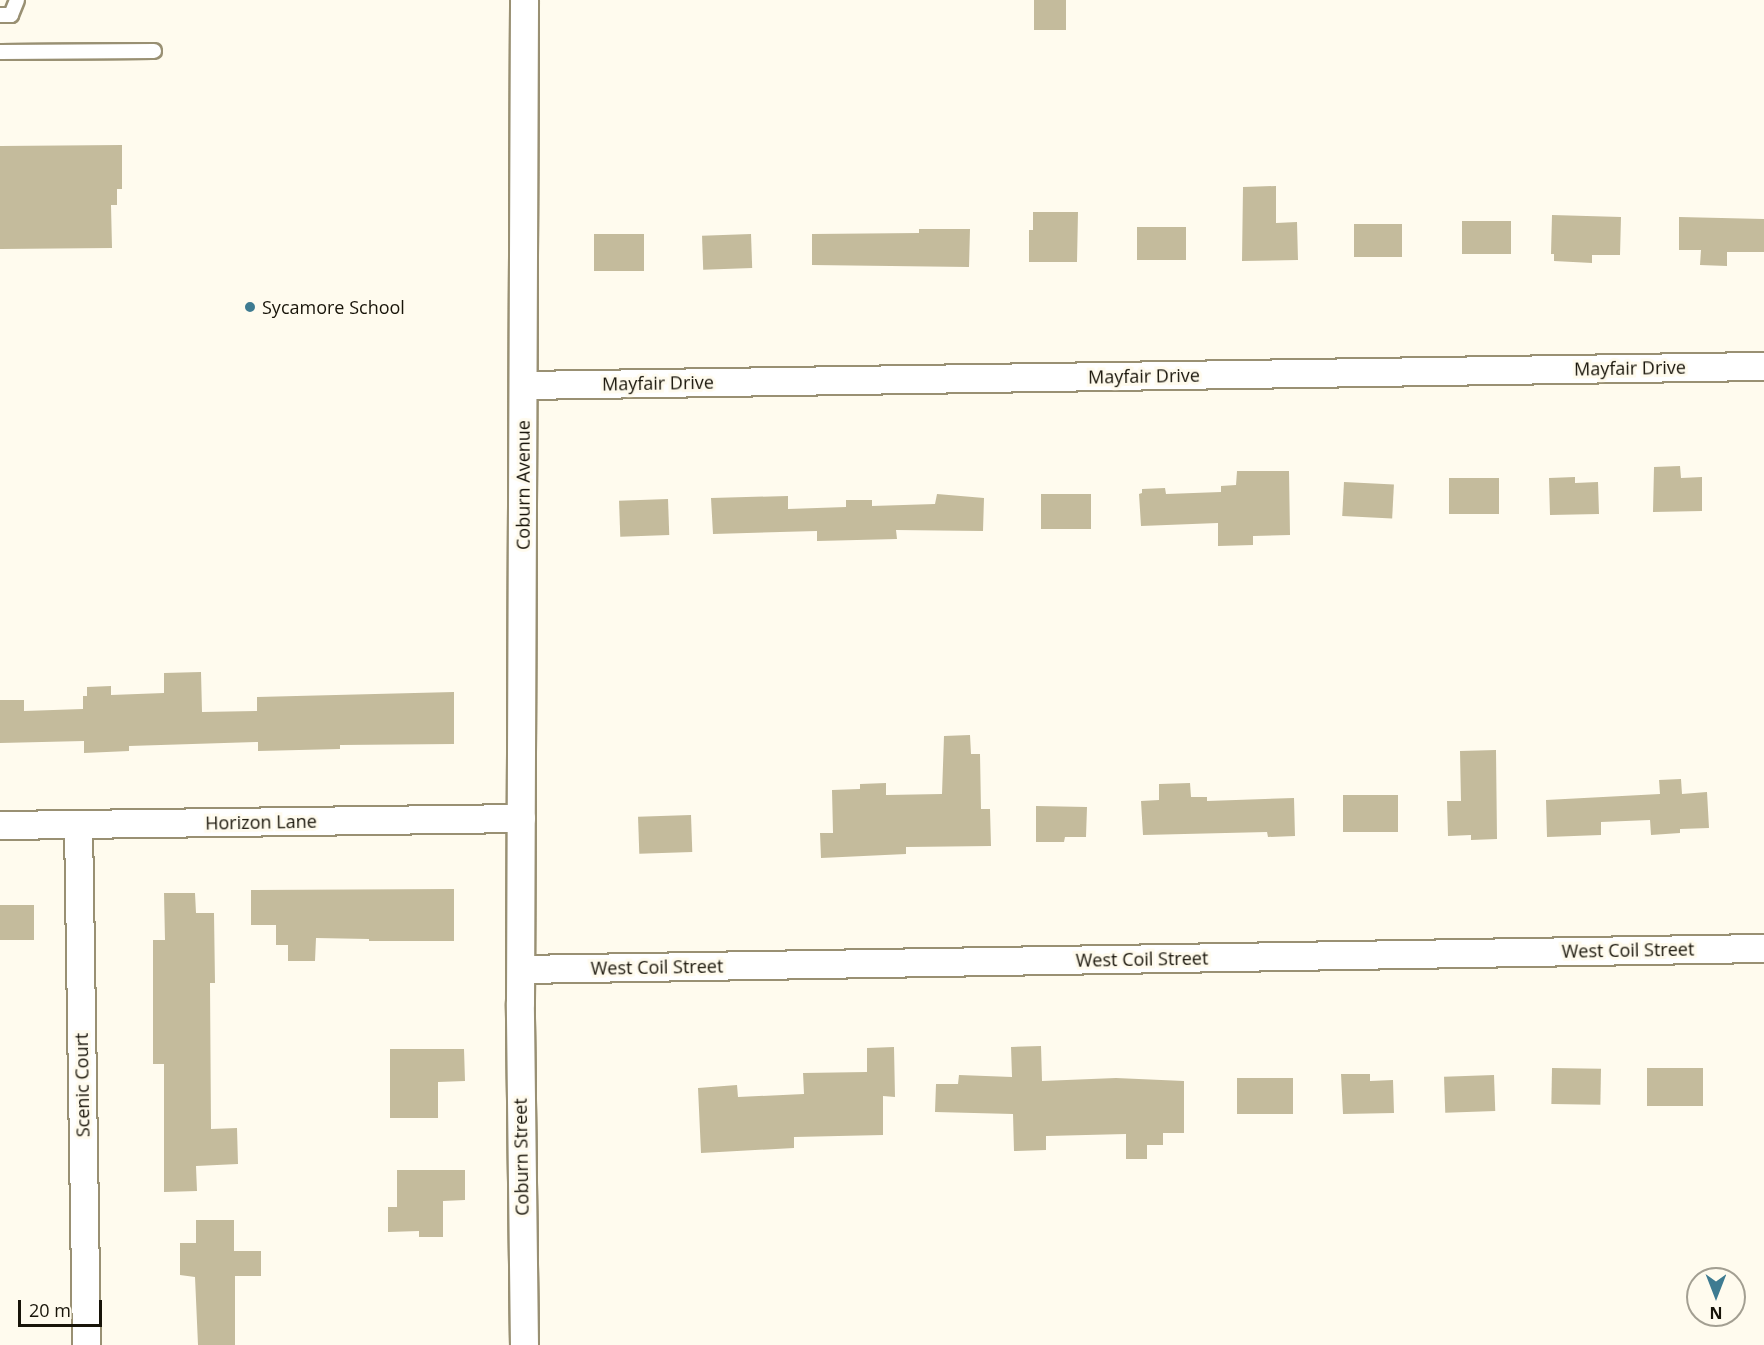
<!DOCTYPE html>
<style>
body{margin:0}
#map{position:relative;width:1764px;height:1345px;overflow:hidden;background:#fffbee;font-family:"Open Sans",sans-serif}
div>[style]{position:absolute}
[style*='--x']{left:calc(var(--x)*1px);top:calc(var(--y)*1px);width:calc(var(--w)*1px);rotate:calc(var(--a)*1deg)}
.building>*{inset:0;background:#c4bb9c;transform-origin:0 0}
.roads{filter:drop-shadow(2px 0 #999073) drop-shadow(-2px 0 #999073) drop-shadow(0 2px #999073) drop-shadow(0 -2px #999073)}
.service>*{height:14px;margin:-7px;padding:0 7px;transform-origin:7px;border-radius:7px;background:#fff}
.minor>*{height:27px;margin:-13.5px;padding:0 13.5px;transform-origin:13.5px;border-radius:13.5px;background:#fff}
.dots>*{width:16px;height:16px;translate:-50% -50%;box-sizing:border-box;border:3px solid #fffbee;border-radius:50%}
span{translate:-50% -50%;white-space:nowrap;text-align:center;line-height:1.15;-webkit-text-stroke:6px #fffbee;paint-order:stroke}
.poi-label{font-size:18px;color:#181409}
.left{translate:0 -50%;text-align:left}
.street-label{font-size:18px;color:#181409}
.north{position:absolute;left:1686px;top:1267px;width:60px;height:60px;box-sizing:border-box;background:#fffbee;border:2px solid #a39f92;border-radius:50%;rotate:180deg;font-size:16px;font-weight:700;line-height:24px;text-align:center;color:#181409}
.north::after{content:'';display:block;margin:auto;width:21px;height:27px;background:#3e7b91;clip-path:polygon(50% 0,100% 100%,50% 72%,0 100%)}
.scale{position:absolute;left:18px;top:1300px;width:84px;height:27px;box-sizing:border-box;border:3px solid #181409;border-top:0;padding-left:8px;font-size:18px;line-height:21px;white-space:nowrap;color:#181409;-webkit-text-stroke:4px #fffbee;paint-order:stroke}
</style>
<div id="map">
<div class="building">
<div style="left:1034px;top:0;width:32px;height:30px"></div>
<div style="clip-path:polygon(122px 145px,122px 189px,117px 189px,117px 205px,111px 205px,112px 248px,0 249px,0 146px)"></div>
<div style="clip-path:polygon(1276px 186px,1276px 223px,1297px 222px,1298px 260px,1242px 261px,1243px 187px)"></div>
<div style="clip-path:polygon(1033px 212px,1078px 212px,1077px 262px,1029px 262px,1029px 230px,1033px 230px)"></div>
<div style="clip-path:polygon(1552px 215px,1621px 217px,1620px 255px,1592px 255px,1592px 263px,1554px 261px,1554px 254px,1551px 254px)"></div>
<div style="clip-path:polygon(1679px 217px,1764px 219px,1764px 252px,1727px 252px,1727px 266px,1700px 265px,1701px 250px,1679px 250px)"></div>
<div style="left:1462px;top:221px;width:49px;height:33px"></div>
<div style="left:1354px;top:224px;width:48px;height:33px"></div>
<div style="left:1137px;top:227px;width:49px;height:33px"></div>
<div style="clip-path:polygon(919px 229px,970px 229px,969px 267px,812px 265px,812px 234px,919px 233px)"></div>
<div style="left:594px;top:234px;width:50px;height:37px"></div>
<div style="left:751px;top:234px;width:34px;height:49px;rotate:88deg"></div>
<div style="clip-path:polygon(1680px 466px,1681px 478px,1702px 477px,1702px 511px,1653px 512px,1654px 467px)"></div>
<div style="clip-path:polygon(1237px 471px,1289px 471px,1290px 535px,1253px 536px,1253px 545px,1218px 546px,1218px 523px,1141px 526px,1139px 494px,1142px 493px,1142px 489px,1165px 488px,1166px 494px,1221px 492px,1221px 486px,1236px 485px)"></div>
<div style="clip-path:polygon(1575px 477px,1575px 483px,1598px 482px,1599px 514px,1550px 515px,1549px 478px)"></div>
<div style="left:1499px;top:478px;width:36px;height:50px;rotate:90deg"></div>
<div style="left:1344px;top:482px;width:50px;height:34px;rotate:3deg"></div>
<div style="clip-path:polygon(937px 494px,984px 498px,983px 531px,896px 530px,897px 539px,817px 541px,817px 531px,713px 534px,711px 498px,788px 496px,788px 509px,846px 507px,846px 500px,872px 500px,872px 506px,935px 504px)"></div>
<div style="left:1041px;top:494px;width:50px;height:35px"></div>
<div style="left:668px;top:499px;width:36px;height:49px;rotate:88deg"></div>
<div style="clip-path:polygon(201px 672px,202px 712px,257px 711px,257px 697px,454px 692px,454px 744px,340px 745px,340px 749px,258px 751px,258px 742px,129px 746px,129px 751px,84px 753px,84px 741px,0 743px,0 700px,24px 700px,24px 711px,83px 709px,83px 696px,87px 696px,87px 687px,111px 686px,111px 695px,164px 693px,164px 673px)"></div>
<div style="clip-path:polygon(970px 735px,971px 754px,980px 754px,981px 809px,990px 809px,991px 846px,906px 847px,906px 854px,821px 858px,820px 833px,833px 833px,832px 790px,860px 789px,860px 784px,886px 783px,886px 795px,942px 794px,944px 736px)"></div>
<div style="clip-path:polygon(1496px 750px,1497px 839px,1471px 840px,1471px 835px,1448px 836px,1447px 801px,1461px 801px,1460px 751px)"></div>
<div style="clip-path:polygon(1681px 779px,1682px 794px,1707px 792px,1709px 828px,1680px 829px,1680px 833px,1651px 835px,1650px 820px,1601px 822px,1601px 835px,1547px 837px,1546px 800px,1660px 794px,1659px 780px)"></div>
<div style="clip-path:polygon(1190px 783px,1191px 797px,1207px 797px,1207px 801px,1294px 798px,1295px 836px,1268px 837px,1267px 832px,1143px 835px,1141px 801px,1159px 800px,1159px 784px)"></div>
<div style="left:1398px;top:795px;width:37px;height:55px;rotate:90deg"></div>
<div style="clip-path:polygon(1036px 806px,1087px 807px,1086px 837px,1065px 837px,1064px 842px,1036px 842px)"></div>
<div style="left:691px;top:815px;width:37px;height:53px;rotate:88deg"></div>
<div style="clip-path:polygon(454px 889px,454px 941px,369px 941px,369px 939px,316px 938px,315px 961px,288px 961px,288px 945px,276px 945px,276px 925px,251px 925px,251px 890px)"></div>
<div style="clip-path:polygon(164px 893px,195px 893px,196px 913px,214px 913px,215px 983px,210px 983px,211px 1129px,237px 1128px,238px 1164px,196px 1166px,197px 1191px,164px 1192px,164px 1064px,153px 1064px,153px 940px,165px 940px)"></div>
<div style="left:0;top:905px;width:34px;height:35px"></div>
<div style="clip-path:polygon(1041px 1046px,1042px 1081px,1116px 1078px,1184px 1081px,1184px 1133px,1163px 1133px,1163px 1145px,1147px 1145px,1147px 1159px,1126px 1159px,1126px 1134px,1046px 1136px,1046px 1150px,1014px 1151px,1013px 1114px,935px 1112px,936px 1084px,958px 1084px,959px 1075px,1012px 1077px,1011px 1047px)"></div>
<div style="clip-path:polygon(894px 1047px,895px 1097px,883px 1096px,883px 1135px,794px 1137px,794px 1148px,701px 1153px,698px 1088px,737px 1085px,738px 1097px,804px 1094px,803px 1073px,867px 1072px,867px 1048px)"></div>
<div style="clip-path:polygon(390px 1049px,464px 1049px,465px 1081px,438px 1082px,438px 1118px,390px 1118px)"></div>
<div style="left:1552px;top:1068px;width:49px;height:36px;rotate:1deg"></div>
<div style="left:1647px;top:1068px;width:56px;height:38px"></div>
<div style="clip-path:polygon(1341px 1074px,1370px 1074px,1370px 1081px,1393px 1080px,1394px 1113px,1343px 1114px)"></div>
<div style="left:1494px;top:1075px;width:36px;height:50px;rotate:88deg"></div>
<div style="left:1293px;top:1078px;width:36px;height:56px;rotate:90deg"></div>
<div style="clip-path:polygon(397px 1170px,465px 1170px,465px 1200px,443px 1201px,443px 1237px,419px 1237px,419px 1231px,388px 1232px,388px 1207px,397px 1207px)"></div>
<div style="clip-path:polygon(196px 1220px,234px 1220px,234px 1251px,261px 1251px,261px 1276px,235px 1276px,235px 1345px,198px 1345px,195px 1277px,180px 1275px,180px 1243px,196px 1243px)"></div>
</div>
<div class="roads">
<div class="service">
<div style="--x:0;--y:15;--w:11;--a:0"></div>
<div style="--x:11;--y:15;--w:16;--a:-68"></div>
<div style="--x:0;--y:52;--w:154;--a:-0.4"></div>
</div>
<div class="minor">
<div style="--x:523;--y:385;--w:1241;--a:-0.88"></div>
<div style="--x:78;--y:824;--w:521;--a:89.12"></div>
<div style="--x:0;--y:825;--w:521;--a:-0.77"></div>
<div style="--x:521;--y:969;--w:1243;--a:-0.97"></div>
<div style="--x:524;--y:1345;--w:342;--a:-90.7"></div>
<div style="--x:520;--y:1003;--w:1003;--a:-89.77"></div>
</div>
</div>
<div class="dots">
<div style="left:250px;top:307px;background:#3e7b91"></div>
</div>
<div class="poi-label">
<span class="left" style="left:262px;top:307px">Sycamore School</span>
</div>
<div class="street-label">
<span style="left:1630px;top:368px;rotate:-1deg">Mayfair Drive</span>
<span style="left:1144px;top:376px;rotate:-1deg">Mayfair Drive</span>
<span style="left:658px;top:383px;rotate:-1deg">Mayfair Drive</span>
<span style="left:523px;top:485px;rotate:-90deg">Coburn Avenue</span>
<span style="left:261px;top:822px;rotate:-1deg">Horizon Lane</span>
<span style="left:1628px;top:950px;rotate:-1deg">West Coil Street</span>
<span style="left:1142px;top:959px;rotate:-1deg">West Coil Street</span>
<span style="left:657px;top:967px;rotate:-1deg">West Coil Street</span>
<span style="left:82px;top:1085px;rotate:-91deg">Scenic Court</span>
<span style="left:521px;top:1157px;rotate:-91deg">Coburn Street</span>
</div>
<div class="north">N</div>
<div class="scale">20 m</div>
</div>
